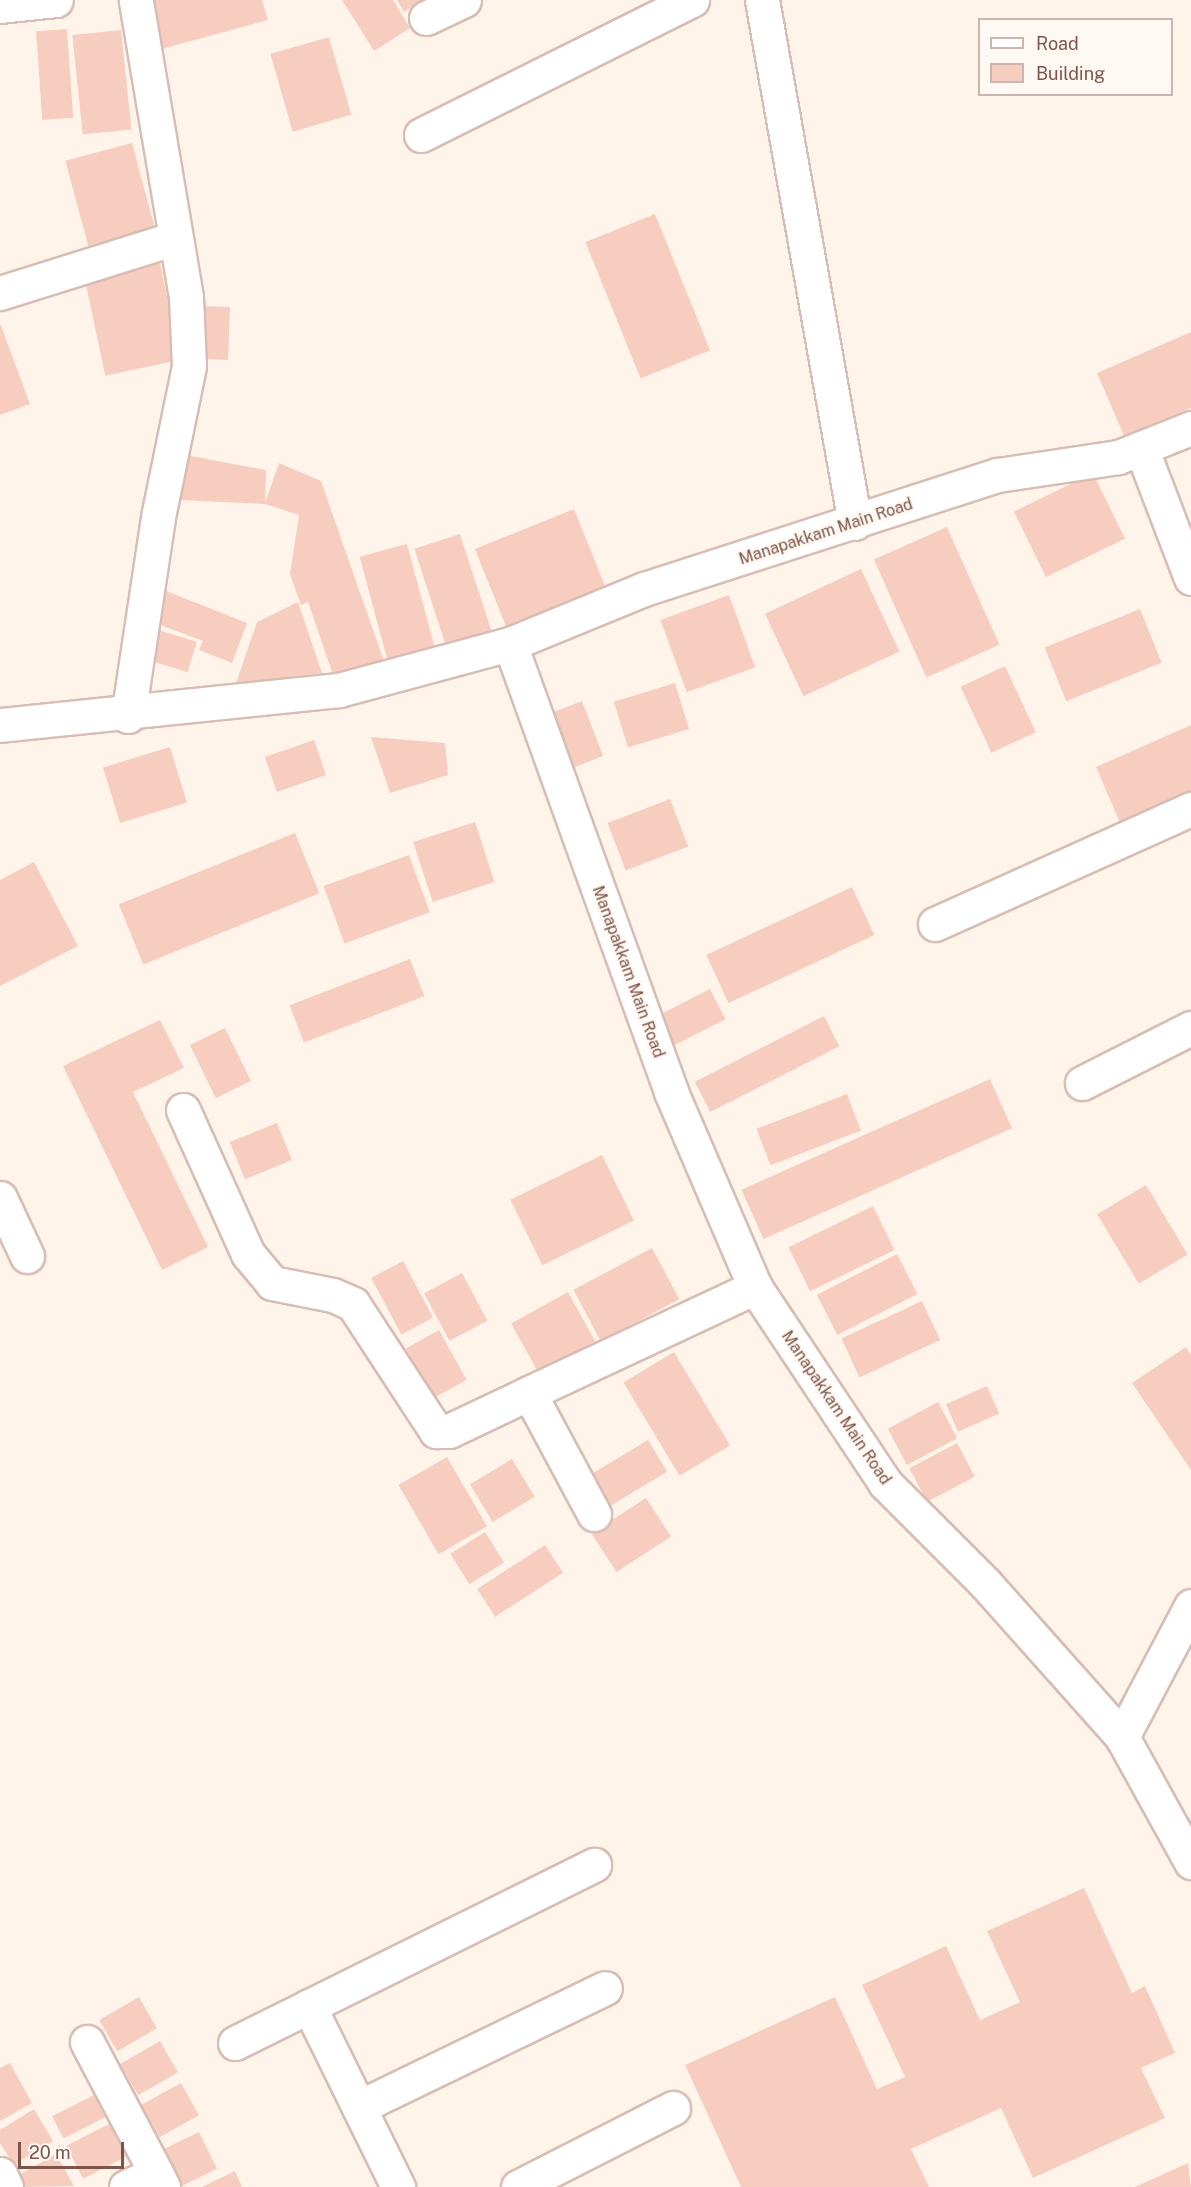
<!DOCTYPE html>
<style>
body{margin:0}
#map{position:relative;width:1191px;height:2187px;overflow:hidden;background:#fef4ea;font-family:"Public Sans",sans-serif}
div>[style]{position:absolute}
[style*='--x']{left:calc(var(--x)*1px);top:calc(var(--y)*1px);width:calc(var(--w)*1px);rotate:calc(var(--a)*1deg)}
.building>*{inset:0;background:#f7cdbf;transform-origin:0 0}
.roads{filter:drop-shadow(2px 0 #d7bdb3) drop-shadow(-2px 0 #d7bdb3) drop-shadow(0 2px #d7bdb3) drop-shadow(0 -2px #d7bdb3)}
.street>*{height:33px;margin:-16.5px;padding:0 16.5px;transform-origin:16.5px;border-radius:16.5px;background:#fff}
.secondary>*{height:33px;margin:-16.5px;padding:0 16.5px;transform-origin:16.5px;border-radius:16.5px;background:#fff}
span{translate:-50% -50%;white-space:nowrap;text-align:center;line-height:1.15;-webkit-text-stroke:5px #fff8f3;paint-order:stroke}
.street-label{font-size:16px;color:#7d5449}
.legend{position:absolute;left:978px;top:18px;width:195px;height:78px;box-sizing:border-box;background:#fff8f3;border:2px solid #cbb6af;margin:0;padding:8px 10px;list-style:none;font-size:18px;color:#7d5449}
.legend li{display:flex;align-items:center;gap:12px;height:30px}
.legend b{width:30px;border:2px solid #cbb6af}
.scale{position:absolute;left:18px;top:2142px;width:106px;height:27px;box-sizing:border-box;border:3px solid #7d5449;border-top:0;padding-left:8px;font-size:18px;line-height:21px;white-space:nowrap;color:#7d5449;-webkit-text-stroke:4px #fff8f3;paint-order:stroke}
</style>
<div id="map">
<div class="building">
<div style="clip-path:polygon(144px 0,262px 0,268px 20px,158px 50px)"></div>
<div style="clip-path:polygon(342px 0,393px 0,410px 28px,374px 51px)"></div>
<div style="clip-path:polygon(397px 0,422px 0,404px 12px)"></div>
<div style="left:67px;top:29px;width:89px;height:31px;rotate:86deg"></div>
<div style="left:121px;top:30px;width:100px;height:49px;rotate:84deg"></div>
<div style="left:329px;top:37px;width:81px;height:61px;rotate:74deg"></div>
<div style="left:132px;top:143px;width:88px;height:69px;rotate:75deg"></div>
<div style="left:655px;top:214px;width:147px;height:75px;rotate:68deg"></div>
<div style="left:160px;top:263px;width:99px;height:77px;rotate:78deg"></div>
<div style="left:199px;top:306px;width:31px;height:53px;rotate:2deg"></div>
<div style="clip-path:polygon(0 323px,30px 404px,0 415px)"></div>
<div style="clip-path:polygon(1191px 332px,1191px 408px,1124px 436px,1097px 373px)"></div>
<div style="clip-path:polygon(186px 455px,266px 470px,265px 503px,279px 463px,321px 481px,385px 664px,335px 681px,308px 602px,301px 605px,290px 574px,299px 515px,265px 504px,179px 500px)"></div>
<div style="left:1093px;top:473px;width:73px;height:88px;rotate:64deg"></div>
<div style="left:574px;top:509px;width:90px;height:107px;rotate:68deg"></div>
<div style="left:947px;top:527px;width:129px;height:80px;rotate:66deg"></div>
<div style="left:460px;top:534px;width:111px;height:48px;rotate:72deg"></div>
<div style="left:407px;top:544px;width:106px;height:49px;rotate:75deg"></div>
<div style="left:861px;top:569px;width:91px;height:106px;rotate:65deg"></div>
<div style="clip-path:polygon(166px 591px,247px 623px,232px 663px,199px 650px,203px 641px,155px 623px)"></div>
<div style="left:729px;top:595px;width:77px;height:73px;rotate:70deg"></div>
<div style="clip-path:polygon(298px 602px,322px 673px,236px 683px,257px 622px)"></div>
<div style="left:1140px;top:609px;width:58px;height:103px;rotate:68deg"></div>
<div style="left:152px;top:628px;width:47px;height:32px;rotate:17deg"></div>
<div style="left:1005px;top:666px;width:73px;height:49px;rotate:65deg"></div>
<div style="left:675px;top:683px;width:48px;height:64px;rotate:73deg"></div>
<div style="left:582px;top:701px;width:59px;height:36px;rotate:69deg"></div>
<div style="clip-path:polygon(1191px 725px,1191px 803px,1124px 832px,1096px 767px)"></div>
<div style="clip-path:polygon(371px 737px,445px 743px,448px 775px,390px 793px)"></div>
<div style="left:314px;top:740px;width:37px;height:52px;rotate:71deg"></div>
<div style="left:170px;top:747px;width:58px;height:70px;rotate:73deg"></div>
<div style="left:670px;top:799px;width:51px;height:67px;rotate:69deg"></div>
<div style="left:475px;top:822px;width:63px;height:65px;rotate:72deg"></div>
<div style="left:295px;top:833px;width:65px;height:190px;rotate:68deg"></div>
<div style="left:409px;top:855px;width:61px;height:91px;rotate:70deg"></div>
<div style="clip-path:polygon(34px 862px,78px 946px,0 986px,0 880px)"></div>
<div style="left:852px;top:887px;width:53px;height:161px;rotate:65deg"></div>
<div style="left:410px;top:959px;width:40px;height:129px;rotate:69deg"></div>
<div style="left:710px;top:989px;width:34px;height:60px;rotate:63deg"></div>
<div style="left:824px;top:1016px;width:34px;height:145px;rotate:63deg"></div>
<div style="clip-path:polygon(160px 1020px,184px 1068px,133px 1092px,208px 1247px,162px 1270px,63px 1066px)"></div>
<div style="left:225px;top:1028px;width:59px;height:39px;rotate:64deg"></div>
<div style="left:990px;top:1079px;width:54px;height:272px;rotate:66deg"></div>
<div style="left:847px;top:1094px;width:39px;height:97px;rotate:69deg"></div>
<div style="left:277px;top:1123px;width:40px;height:51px;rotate:68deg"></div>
<div style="left:602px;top:1155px;width:73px;height:102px;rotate:64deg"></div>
<div style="left:1146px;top:1185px;width:81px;height:57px;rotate:59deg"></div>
<div style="left:873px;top:1206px;width:49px;height:94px;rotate:64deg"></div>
<div style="left:652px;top:1248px;width:58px;height:89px;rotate:62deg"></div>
<div style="left:897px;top:1254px;width:45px;height:90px;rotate:63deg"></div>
<div style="left:403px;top:1261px;width:64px;height:36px;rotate:62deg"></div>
<div style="left:462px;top:1273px;width:54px;height:43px;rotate:62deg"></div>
<div style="left:568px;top:1292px;width:56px;height:65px;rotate:61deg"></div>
<div style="left:922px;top:1301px;width:43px;height:89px;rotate:65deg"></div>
<div style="left:439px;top:1330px;width:57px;height:38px;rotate:61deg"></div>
<div style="clip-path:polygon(1186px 1347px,1191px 1355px,1191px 1470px,1132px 1383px)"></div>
<div style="left:674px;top:1352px;width:109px;height:59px;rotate:59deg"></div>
<div style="left:987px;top:1386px;width:30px;height:45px;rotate:66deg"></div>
<div style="left:938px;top:1402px;width:41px;height:57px;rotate:62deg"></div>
<div style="left:648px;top:1440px;width:37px;height:67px;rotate:59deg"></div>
<div style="left:957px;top:1443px;width:38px;height:54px;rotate:62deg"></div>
<div style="left:447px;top:1457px;width:80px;height:56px;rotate:60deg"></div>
<div style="left:512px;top:1459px;width:44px;height:49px;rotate:59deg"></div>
<div style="left:646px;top:1498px;width:46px;height:65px;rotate:57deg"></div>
<div style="left:485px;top:1532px;width:36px;height:41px;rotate:58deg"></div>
<div style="left:545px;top:1545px;width:33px;height:81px;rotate:57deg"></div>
<div style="clip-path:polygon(1084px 1888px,1132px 1993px,1145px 1986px,1175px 2053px,1141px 2068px,1165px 2118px,1033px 2178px,1001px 2108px,911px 2149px,929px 2187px,741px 2187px,685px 2065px,835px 1997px,877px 2089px,905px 2077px,862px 1985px,946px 1946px,980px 2020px,1020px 2002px,987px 1931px)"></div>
<div style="left:139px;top:1997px;width:36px;height:46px;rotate:60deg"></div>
<div style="left:160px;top:2041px;width:36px;height:46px;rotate:60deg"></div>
<div style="clip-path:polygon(10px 2063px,32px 2103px,0 2121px,0 2068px)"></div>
<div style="left:181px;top:2083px;width:37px;height:45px;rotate:61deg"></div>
<div style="left:94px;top:2095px;width:25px;height:47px;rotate:63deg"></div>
<div style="clip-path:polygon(34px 2109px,53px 2141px,14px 2165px,0 2143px,0 2130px)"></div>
<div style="left:109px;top:2124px;width:37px;height:48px;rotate:63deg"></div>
<div style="left:199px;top:2132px;width:41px;height:39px;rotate:64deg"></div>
<div style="clip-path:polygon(56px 2154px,74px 2186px,24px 2187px,17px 2176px)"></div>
<div style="clip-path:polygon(1188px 2163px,1191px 2187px,1135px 2187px)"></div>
<div style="clip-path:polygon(235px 2171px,242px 2187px,202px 2187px)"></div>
</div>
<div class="roads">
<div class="street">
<div style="--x:762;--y:0;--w:531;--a:79.92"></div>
<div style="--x:0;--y:6;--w:56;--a:-6.1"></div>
<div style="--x:426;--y:18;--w:42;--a:-25.3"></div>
<div style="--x:421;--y:135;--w:303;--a:-26.5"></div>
<div style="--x:0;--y:293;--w:184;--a:-17.4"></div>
<div style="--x:1142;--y:450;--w:137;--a:69.1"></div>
<div style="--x:128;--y:716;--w:201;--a:-81.4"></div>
<div style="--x:158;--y:517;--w:154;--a:-78.4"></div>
<div style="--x:189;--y:366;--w:69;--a:-92.5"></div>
<div style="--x:186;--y:297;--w:301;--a:-99.6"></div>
<div style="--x:935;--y:924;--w:281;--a:-24.2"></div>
<div style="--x:1082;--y:1083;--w:122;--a:-26.8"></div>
<div style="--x:183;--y:1110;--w:158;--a:65.7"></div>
<div style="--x:248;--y:1254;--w:38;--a:50"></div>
<div style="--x:272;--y:1283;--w:62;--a:11.1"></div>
<div style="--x:333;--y:1295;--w:22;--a:24"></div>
<div style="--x:353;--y:1304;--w:152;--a:56.8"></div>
<div style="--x:436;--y:1431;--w:13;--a:0"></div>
<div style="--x:449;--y:1431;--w:89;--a:-25.4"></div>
<div style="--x:0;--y:1198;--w:64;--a:65"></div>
<div style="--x:594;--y:1514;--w:137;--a:-118.2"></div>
<div style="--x:529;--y:1393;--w:250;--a:-25.1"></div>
<div style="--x:1122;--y:1737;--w:148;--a:-62.2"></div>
<div style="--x:309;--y:2006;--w:202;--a:63.8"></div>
<div style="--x:87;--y:2042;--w:148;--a:62.2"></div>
<div style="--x:235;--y:2043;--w:401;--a:-26.4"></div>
<div style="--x:359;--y:2107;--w:273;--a:-25.8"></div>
<div style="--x:0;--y:2174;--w:14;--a:65"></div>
<div style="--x:126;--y:2187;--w:33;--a:-25"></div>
<div style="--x:156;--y:2173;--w:16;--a:63"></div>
<div style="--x:518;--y:2187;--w:174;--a:-27"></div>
</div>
<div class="secondary">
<div style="--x:1191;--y:428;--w:79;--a:158.3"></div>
<div style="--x:1118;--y:457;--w:122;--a:171.5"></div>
<div style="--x:997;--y:475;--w:371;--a:162.1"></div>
<div style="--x:644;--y:589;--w:145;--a:157.7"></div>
<div style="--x:510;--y:644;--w:476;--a:70.2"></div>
<div style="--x:671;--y:1092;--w:212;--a:66.7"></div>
<div style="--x:755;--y:1287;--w:235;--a:56.4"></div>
<div style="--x:885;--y:1483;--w:141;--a:45"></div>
<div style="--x:985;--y:1583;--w:206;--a:48.3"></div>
<div style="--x:1122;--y:1737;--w:143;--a:61.1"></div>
<div style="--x:0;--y:725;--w:341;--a:-5.9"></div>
<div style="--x:339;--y:690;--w:177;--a:-15.1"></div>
</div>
</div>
<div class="street-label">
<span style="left:826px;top:532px;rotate:-18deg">Manapakkam Main Road</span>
<span style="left:628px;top:972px;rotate:70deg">Manapakkam Main Road</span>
<span style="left:836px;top:1408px;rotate:56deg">Manapakkam Main Road</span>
</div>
<ul class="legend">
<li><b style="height:8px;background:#fff"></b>Road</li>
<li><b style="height:16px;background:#f7cdbf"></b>Building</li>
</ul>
<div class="scale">20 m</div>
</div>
